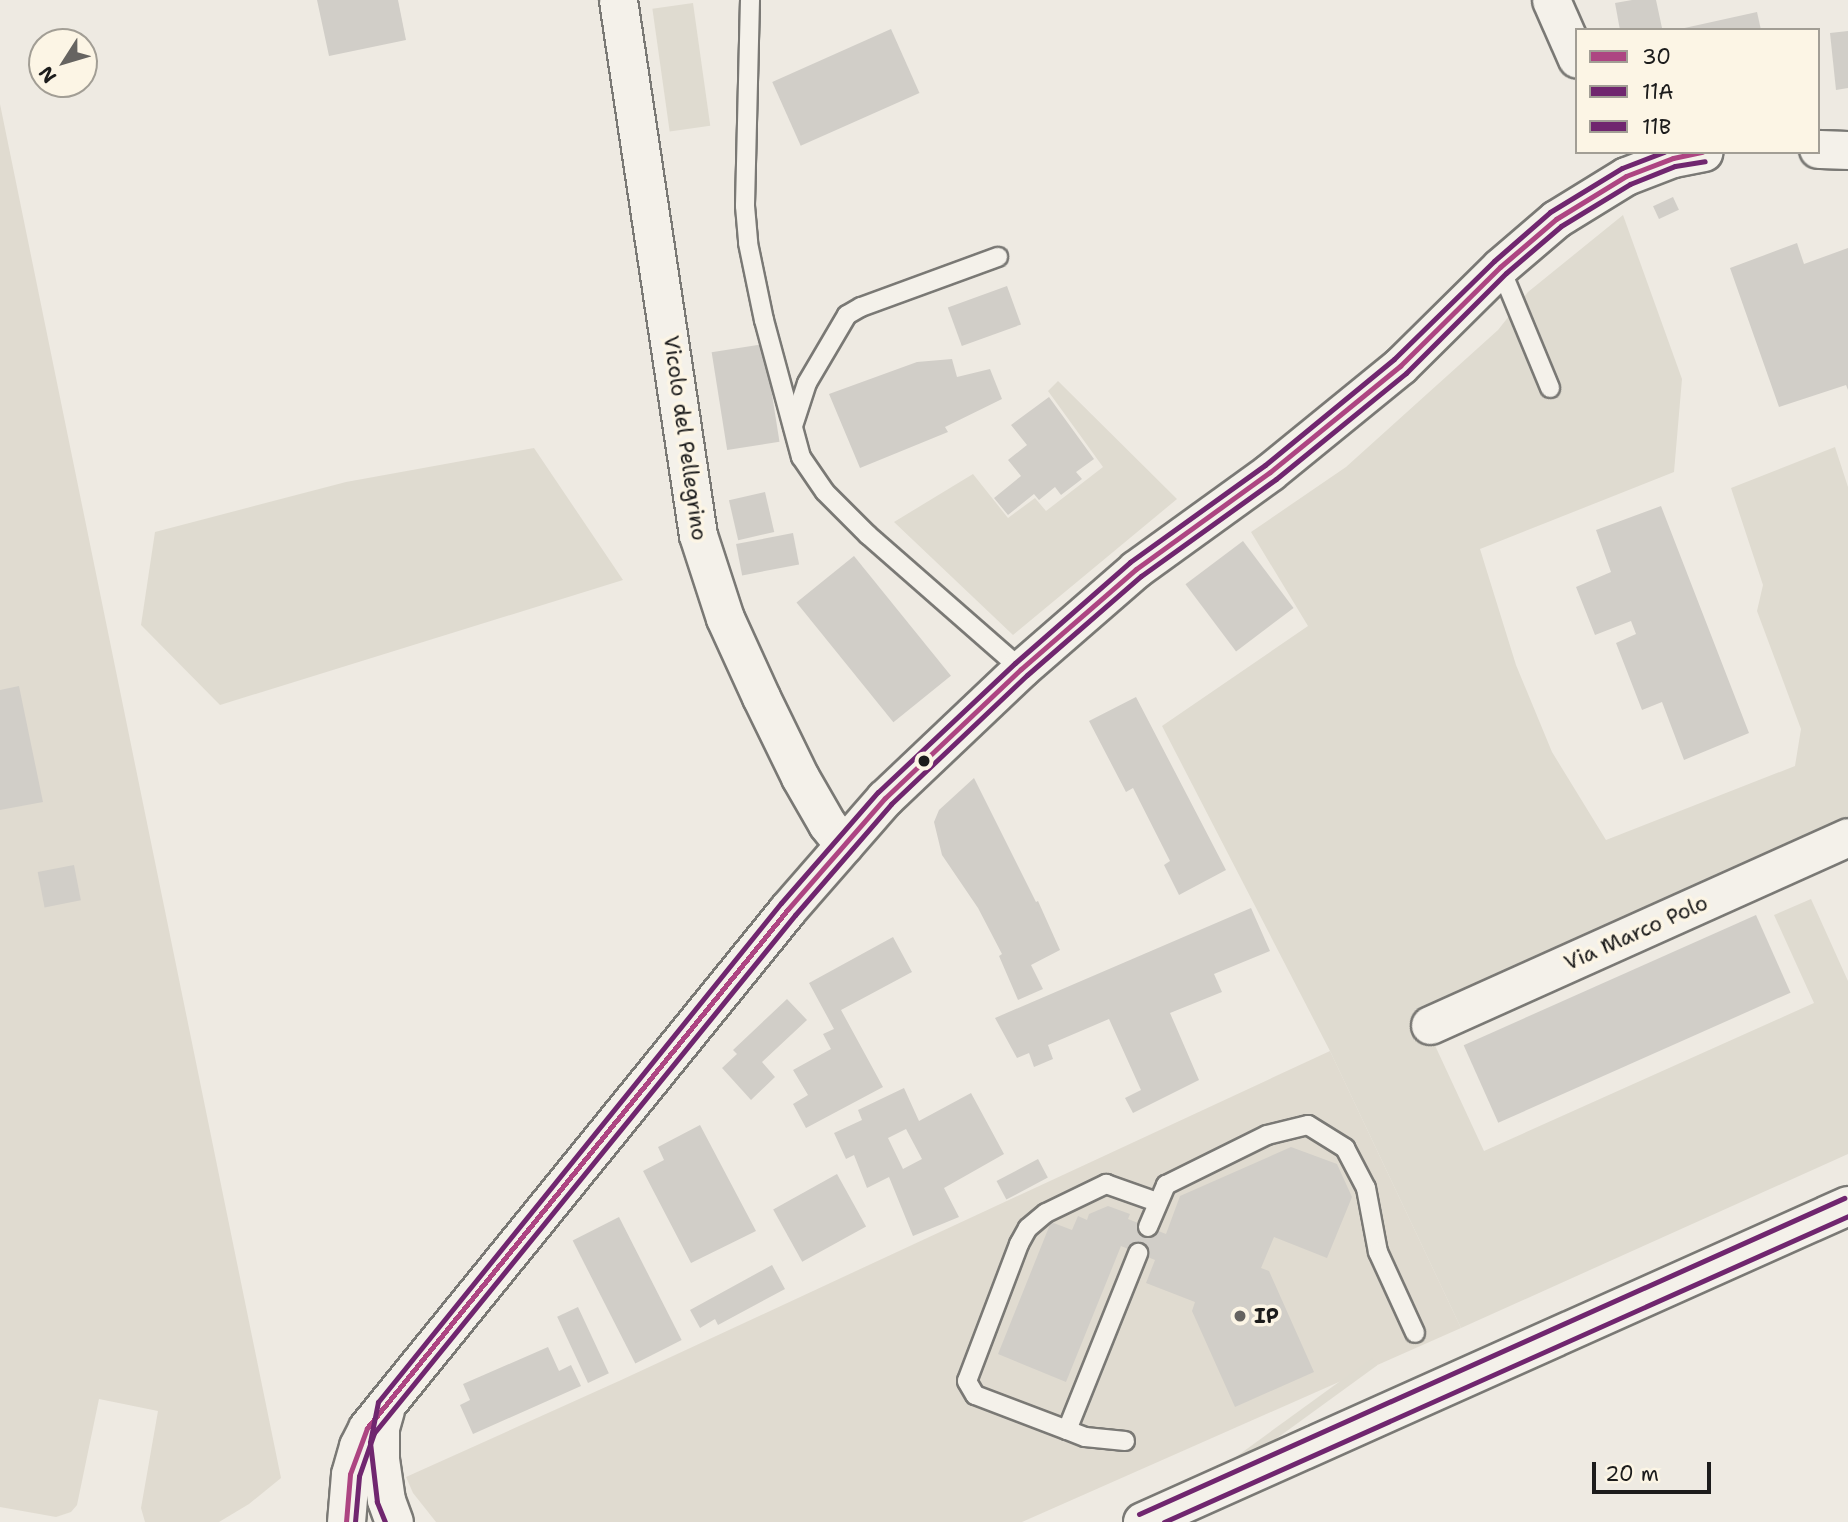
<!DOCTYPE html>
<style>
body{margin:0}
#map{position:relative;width:1848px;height:1522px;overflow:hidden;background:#eeeae2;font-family:"Shantell Sans",sans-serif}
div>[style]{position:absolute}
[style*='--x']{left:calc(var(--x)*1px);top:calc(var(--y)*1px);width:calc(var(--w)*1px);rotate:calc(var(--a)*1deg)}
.built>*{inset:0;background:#e0dbd0}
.green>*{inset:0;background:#dfdbd0;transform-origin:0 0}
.building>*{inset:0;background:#d1cec8;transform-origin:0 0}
.roads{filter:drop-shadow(2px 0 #7a7975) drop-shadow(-2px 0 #7a7975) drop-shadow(0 2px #7a7975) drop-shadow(0 -2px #7a7975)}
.service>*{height:18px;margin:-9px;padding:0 9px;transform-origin:9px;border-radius:9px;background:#f4f1ea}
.minor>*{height:37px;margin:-18.5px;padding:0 18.5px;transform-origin:18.5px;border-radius:18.5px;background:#f4f1ea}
.primary>*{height:38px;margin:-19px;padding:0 19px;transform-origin:19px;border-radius:19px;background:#f4f1ea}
.bus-1>*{height:5px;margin:-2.5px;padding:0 2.5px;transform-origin:2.5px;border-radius:2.5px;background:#ad4582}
.bus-2>*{height:5px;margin:-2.5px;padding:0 2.5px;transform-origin:2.5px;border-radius:2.5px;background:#70266f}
.bus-3>*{height:5px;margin:-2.5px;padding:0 2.5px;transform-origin:2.5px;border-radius:2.5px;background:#70266f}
.dots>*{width:19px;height:19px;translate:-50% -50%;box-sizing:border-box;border:4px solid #fcf5e5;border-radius:50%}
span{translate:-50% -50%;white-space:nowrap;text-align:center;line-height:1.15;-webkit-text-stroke:7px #fcf5e5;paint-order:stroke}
.street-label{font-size:21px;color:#1c1c1c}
.poi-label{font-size:21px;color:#1c1c1c;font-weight:700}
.left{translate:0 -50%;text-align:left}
.legend{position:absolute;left:1575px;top:28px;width:245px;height:126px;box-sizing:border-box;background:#fcf5e5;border:2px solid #a29e95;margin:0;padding:9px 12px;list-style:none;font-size:21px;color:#1c1c1c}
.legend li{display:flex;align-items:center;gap:14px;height:35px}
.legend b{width:35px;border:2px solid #a29e95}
.north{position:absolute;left:28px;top:28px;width:70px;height:70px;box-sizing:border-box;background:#fcf5e5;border:2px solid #a29e95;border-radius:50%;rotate:233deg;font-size:19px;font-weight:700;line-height:28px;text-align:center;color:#1c1c1c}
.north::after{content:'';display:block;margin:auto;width:24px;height:32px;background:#666461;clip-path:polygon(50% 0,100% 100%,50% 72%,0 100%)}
.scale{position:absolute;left:1592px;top:1462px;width:119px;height:32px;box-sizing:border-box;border:4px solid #1c1c1c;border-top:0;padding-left:9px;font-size:21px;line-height:24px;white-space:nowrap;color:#1c1c1c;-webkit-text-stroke:5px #fcf5e5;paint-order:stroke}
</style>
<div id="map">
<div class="built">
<div style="clip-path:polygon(0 104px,281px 1478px,249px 1504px,219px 1522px,145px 1522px,141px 1508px,158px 1411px,99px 1399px,77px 1505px,71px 1512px,56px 1517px,0 1507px)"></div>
<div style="clip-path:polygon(1330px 1051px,1461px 1328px,1022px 1522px,436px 1522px,413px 1493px,406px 1477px,619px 1381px)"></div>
</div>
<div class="green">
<div style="left:693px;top:3px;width:124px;height:41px;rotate:82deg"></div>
<div style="clip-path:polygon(1623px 215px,1682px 379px,1674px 472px,1480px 549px,1516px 665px,1552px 752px,1606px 840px,1795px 766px,1801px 729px,1757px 611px,1763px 585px,1731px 488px,1835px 447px,1848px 487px,1848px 824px,1419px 1011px,1484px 1151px,1814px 1003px,1774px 915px,1811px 899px,1848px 981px,1848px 1154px,1461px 1328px,1330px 1051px,1162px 726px,1308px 626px,1251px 532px,1346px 467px,1498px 330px,1528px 292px)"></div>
<div style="clip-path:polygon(1058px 381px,1177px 499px,1013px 635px,894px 522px,973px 474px,1008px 518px,1035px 498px,1046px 511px,1103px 467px,1048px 391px)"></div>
<div style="clip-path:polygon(534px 448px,623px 580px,220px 705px,141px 625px,155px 532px,346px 482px)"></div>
<div style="left:1372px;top:1358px;width:9px;height:212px;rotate:54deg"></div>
</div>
<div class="building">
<div style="clip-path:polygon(317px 0,398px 0,406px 40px,329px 56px)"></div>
<div style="clip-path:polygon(1632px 0,1656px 0,1662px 28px,1620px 30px,1615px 3px)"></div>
<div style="clip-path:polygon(1757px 12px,1761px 30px,1680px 30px,1680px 29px)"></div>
<div style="left:891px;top:29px;width:70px;height:130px;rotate:66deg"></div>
<div style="clip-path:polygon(1848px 31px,1848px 88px,1836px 90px,1830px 33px)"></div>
<div style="left:1673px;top:197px;width:14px;height:22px;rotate:65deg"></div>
<div style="clip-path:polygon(1797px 243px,1804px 264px,1848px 248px,1848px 390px,1846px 385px,1779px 407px,1730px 268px)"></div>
<div style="left:1007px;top:286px;width:41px;height:63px;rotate:70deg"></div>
<div style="left:764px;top:344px;width:99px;height:53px;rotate:81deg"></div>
<div style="clip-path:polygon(952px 359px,957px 377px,990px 369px,1002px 399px,945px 427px,948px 432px,860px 468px,829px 394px,917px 362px)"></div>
<div style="clip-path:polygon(1049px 397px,1094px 459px,1076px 472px,1082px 479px,1061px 495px,1055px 487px,1039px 500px,1034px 494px,1008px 515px,994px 498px,1021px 476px,1008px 460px,1027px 445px,1011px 425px)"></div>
<div style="left:765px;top:492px;width:41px;height:37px;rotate:77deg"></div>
<div style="clip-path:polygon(1661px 506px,1749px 733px,1684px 760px,1662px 702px,1642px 710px,1616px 643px,1636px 634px,1631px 621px,1595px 635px,1576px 587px,1611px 572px,1596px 530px)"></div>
<div style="left:793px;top:533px;width:32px;height:58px;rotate:79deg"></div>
<div style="left:1243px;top:541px;width:84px;height:72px;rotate:53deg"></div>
<div style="left:854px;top:556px;width:154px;height:74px;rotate:51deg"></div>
<div style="clip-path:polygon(19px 686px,43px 802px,0 810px,0 690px)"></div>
<div style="clip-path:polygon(1136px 697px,1226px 870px,1179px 895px,1164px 865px,1170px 861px,1133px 788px,1126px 792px,1089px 721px)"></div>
<div style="clip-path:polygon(974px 778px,1036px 902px,1038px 901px,1060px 950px,1031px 965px,1043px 989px,1018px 1000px,999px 956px,1002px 954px,978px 908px,942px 855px,934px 822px,939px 810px)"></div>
<div style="left:74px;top:865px;width:36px;height:37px;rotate:79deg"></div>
<div style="clip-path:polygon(1251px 908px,1270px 951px,1214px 974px,1222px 992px,1170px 1013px,1199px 1080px,1133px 1113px,1125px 1098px,1141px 1090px,1109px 1019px,1048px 1045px,1053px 1059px,1034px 1067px,1029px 1053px,1017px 1058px,995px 1018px)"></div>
<div style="left:1756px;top:915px;width:85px;height:320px;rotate:66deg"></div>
<div style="clip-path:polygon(893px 937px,912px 972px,841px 1010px,883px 1087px,806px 1128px,793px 1104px,808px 1095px,793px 1070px,831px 1049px,823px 1034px,834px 1029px,809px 983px)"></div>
<div style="clip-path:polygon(787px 999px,807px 1020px,762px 1062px,775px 1077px,751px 1100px,722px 1068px,737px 1054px,733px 1050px)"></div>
<div style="clip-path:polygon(evenodd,904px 1088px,919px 1121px,971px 1093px,1004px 1154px,944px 1188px,959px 1217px,913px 1236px,889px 1177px,867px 1188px,854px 1155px,846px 1159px,834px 1133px,862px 1120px,858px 1110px,904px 1088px,906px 1129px,922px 1159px,903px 1169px,888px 1138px,906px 1129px)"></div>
<div style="clip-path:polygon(700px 1125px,756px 1231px,691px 1263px,643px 1171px,664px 1160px,658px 1147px)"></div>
<div style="clip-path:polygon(1291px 1147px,1337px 1164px,1352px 1197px,1327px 1258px,1274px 1237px,1261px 1268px,1269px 1271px,1314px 1372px,1235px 1407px,1192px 1311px,1195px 1302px,1146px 1283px,1155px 1260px,1121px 1246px,1066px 1382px,998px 1354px,1051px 1222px,1072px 1230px,1078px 1216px,1087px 1220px,1089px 1214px,1108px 1206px,1130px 1214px,1128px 1219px,1166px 1234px,1180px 1196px)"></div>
<div style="left:1038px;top:1159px;width:21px;height:47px;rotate:62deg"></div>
<div style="left:837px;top:1174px;width:60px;height:73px;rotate:61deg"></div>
<div style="left:619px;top:1217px;width:138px;height:52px;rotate:63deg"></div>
<div style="clip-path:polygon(772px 1265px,785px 1289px,718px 1325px,715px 1319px,700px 1328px,690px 1310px)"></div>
<div style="left:578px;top:1307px;width:73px;height:23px;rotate:65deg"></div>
<div style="clip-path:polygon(548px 1347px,559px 1371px,571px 1365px,581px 1386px,473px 1434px,460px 1405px,470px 1400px,463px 1384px)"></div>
</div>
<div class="roads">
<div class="service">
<div style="--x:750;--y:0;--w:206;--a:91.4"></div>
<div style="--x:745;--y:206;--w:37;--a:85"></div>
<div style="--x:748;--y:243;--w:79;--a:78.3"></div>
<div style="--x:764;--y:320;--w:142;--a:74.9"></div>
<div style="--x:801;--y:457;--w:42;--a:55.6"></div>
<div style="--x:825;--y:492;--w:61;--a:45"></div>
<div style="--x:868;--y:535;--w:203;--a:41.2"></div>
<div style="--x:1500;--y:267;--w:131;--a:67.5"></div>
<div style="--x:793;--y:426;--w:45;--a:-72"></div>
<div style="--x:807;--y:383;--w:79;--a:-59.5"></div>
<div style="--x:847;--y:315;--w:16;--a:-30"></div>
<div style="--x:861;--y:307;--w:146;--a:-20.1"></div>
<div style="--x:1148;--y:1227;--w:46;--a:-66.8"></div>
<div style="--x:1166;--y:1185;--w:113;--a:-26.3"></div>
<div style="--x:1267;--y:1135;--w:42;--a:-13.7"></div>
<div style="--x:1308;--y:1125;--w:44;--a:31.9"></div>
<div style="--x:1345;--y:1148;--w:45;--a:62.3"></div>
<div style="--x:1366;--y:1188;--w:65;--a:79.4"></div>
<div style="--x:1378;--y:1252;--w:89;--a:65.4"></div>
<div style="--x:1067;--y:1430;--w:98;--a:-159.2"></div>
<div style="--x:975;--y:1395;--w:16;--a:-120"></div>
<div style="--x:967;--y:1381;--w:147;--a:-69.2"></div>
<div style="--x:1019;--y:1244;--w:18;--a:-61"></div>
<div style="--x:1028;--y:1228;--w:23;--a:-40"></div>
<div style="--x:1046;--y:1213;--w:67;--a:-25.8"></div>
<div style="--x:1106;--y:1184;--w:54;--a:19.4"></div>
<div style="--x:1125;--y:1441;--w:40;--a:-174.3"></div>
<div style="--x:1085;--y:1437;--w:19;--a:-159"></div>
<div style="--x:1067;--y:1430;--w:191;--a:-68.1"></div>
</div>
<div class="minor">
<div style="--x:618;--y:0;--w:541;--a:81.5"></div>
<div style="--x:698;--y:535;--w:87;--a:72"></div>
<div style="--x:725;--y:618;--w:87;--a:65.5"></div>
<div style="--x:761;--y:697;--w:89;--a:64"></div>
<div style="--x:800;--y:777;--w:54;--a:60.1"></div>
<div style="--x:827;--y:824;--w:27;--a:51"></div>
<div style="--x:1551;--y:0;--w:64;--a:66.2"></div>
<div style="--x:1818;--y:149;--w:30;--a:2"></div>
<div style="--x:1430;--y:1025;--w:458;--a:-24.2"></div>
<div style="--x:385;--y:1410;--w:18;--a:106"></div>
<div style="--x:380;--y:1427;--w:32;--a:90"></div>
<div style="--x:380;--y:1459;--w:41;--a:81.7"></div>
<div style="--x:386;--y:1500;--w:23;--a:70"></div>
<div style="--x:346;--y:1522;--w:48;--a:-85.2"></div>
<div style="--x:350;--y:1474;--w:29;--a:-74"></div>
<div style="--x:358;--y:1446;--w:20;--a:-63"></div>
<div style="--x:367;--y:1428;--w:668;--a:-50.95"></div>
<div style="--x:788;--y:909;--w:147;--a:-48.9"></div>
<div style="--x:885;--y:798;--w:187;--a:-43.5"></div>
<div style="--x:1021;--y:669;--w:152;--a:-41"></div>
<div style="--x:1136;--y:569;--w:165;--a:-35.9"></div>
<div style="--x:1270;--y:472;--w:168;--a:-39.2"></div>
<div style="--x:1400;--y:366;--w:141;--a:-44.7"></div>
<div style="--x:1500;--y:267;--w:74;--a:-40.6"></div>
<div style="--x:1556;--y:219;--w:82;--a:-31.6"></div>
<div style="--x:1626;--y:176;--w:50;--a:-21"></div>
<div style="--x:1673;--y:158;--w:31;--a:-11"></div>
</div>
<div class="primary">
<div style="--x:1143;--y:1522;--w:773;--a:-24.14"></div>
</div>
</div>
<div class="bus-1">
<div style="--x:346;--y:1522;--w:48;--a:-85.2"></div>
<div style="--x:350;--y:1474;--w:49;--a:-69.7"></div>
<div style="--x:367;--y:1428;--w:668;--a:-50.95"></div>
<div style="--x:788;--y:909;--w:147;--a:-48.9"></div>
<div style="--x:885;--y:798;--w:187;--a:-43.5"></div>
<div style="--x:1021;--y:669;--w:152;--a:-41"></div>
<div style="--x:1136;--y:569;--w:165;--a:-35.9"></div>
<div style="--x:1270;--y:472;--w:168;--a:-39.2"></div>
<div style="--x:1400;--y:366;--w:141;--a:-44.7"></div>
<div style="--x:1500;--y:267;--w:74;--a:-40.6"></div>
<div style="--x:1556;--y:219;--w:82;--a:-31.6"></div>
<div style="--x:1626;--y:176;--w:50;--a:-21"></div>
<div style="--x:1673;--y:158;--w:30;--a:-12"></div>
</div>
<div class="bus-2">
<div style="--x:355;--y:1522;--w:46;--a:-85"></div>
<div style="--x:359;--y:1476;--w:46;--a:-70.8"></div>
<div style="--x:374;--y:1433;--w:668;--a:-50.9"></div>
<div style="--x:795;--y:915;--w:147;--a:-49.1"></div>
<div style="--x:891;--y:804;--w:187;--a:-43.5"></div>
<div style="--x:1027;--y:675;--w:151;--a:-41"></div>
<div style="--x:1141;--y:576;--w:166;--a:-35.7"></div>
<div style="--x:1276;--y:479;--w:168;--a:-39.2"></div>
<div style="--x:1406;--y:373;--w:141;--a:-45"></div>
<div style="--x:1506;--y:273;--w:72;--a:-40.5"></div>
<div style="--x:1561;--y:226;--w:81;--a:-31.3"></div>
<div style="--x:1630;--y:184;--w:48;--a:-21.8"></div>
<div style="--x:1675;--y:166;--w:30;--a:-9"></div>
<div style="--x:1164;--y:1522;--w:749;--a:-24.1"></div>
</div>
<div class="bus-3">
<div style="--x:1139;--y:1514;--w:773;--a:-24.14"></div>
<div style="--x:385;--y:1522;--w:22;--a:-112"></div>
<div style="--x:377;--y:1502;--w:60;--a:-96.7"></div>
<div style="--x:370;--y:1442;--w:41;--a:-78.7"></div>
<div style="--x:378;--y:1402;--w:641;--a:-51.08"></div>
<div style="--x:781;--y:903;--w:147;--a:-48.9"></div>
<div style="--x:878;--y:792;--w:188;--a:-43.3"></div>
<div style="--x:1015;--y:663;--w:153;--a:-41.3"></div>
<div style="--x:1130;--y:562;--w:166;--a:-35.7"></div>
<div style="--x:1265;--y:465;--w:167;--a:-39.4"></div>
<div style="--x:1394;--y:359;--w:140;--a:-44.4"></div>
<div style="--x:1494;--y:261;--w:74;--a:-41.2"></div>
<div style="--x:1550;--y:212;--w:84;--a:-31.4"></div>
<div style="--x:1622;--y:168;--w:45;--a:-20.9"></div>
</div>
<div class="dots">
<div style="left:924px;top:761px;background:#1c1c1c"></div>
<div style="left:1240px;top:1316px;background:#666461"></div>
</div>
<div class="street-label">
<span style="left:685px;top:438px;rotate:82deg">Vicolo del Pellegrino</span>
<span style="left:1636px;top:933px;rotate:-24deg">Via Marco Polo</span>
</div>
<div class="poi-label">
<span class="left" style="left:1254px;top:1316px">IP</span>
</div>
<ul class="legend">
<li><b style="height:9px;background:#ad4582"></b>30</li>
<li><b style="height:9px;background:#70266f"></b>11A</li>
<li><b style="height:9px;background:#70266f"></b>11B</li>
</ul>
<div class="north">N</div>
<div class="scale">20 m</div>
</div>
